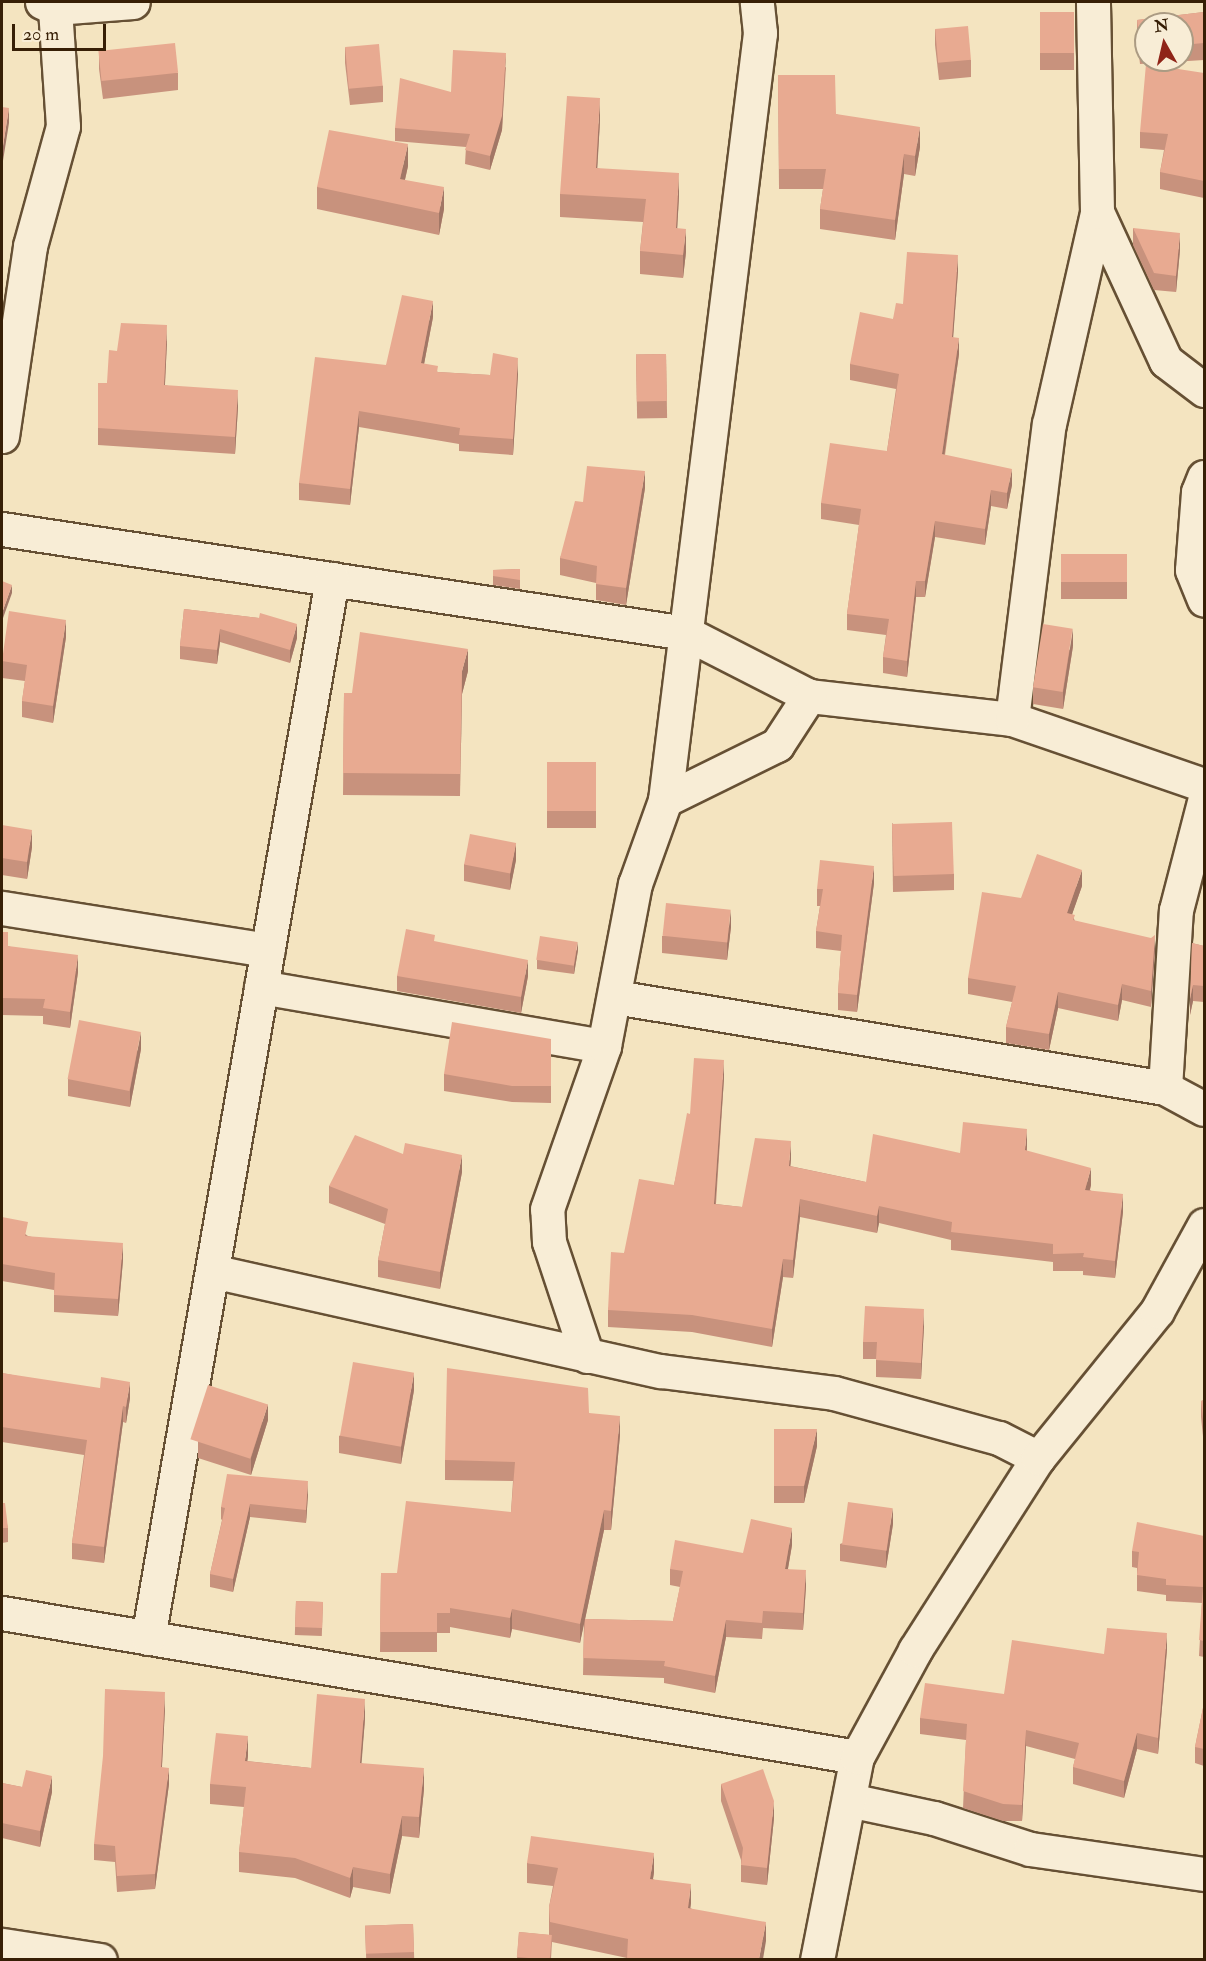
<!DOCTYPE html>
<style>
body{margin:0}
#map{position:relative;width:1206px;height:1961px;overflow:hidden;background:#f4e4c0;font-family:"IM FELL Double Pica",serif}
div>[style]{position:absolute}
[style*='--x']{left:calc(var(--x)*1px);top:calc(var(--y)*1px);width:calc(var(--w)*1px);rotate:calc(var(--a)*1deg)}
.roads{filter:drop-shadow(2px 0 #665034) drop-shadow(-2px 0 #665034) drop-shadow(0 2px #665034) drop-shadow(0 -2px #665034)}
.minor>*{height:33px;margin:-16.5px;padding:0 16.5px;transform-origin:16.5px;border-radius:16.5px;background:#f8edd6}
.wall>*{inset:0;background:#c8927d;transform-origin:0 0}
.shaded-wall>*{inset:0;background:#a27766}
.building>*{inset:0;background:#e8aa91;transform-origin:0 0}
span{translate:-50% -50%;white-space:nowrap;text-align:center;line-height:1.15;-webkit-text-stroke:4.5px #f8edd6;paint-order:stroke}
.frame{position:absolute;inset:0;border:3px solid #371f06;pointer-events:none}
.north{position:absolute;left:1134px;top:12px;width:60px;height:60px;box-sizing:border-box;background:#f8edd6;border:2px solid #ab9b83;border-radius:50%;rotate:352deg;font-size:16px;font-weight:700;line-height:24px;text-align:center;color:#371f06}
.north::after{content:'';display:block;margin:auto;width:21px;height:27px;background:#8f2418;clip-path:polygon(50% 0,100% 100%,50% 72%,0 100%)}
.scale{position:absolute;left:12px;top:24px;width:94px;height:27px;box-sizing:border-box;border:3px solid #371f06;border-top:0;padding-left:8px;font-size:18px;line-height:21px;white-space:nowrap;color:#371f06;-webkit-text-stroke:4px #f8edd6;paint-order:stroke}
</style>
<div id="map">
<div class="roads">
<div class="minor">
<div style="--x:42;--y:2;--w:14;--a:25"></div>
<div style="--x:55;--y:8;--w:78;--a:-4.4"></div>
<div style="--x:1097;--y:212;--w:164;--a:65.2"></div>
<div style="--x:1166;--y:361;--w:48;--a:37.3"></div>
<div style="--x:2;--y:436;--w:192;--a:-81.6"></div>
<div style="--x:30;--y:246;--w:124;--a:-74.6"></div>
<div style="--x:63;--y:126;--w:118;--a:-93.9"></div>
<div style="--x:1204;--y:477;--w:16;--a:112"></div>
<div style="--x:1198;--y:492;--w:78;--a:94.4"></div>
<div style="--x:1192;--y:570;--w:32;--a:68"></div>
<div style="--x:2;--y:529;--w:692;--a:8.65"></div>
<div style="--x:686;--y:633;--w:138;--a:27.1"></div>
<div style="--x:809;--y:696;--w:204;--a:6.5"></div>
<div style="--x:1012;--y:719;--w:203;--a:19"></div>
<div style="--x:1012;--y:719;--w:297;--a:-82.9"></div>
<div style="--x:1049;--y:424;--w:217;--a:-77.2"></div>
<div style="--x:1097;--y:212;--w:210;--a:-91.1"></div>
<div style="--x:665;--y:800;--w:125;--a:-26.2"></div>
<div style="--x:777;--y:745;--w:59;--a:-56.9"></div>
<div style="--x:2;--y:908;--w:269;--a:9"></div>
<div style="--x:261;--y:987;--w:348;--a:9.8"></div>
<div style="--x:615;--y:997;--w:557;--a:9.39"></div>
<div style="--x:1165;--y:1088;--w:44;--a:28.3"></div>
<div style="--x:1165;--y:1088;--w:178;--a:-86.5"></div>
<div style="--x:1176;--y:910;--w:112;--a:-75.5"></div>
<div style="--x:212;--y:1271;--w:460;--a:12.6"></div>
<div style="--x:661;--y:1371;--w:174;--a:7.2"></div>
<div style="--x:834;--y:1393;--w:171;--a:15.3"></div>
<div style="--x:999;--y:1438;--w:44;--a:27.1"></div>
<div style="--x:587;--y:1356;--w:120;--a:-108.4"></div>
<div style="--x:549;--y:1242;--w:33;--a:-93"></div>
<div style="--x:547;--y:1209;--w:173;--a:-70.7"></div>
<div style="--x:604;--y:1046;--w:165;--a:-79.2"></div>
<div style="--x:635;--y:884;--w:89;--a:-70.3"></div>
<div style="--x:665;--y:800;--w:773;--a:-82.94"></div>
<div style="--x:760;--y:33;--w:31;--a:-96"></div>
<div style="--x:2;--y:1613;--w:867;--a:9.56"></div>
<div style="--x:148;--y:1638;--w:1075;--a:-80.14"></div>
<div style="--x:849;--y:1800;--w:87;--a:12"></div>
<div style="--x:934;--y:1818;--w:101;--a:17.9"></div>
<div style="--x:1030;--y:1849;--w:176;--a:8.2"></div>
<div style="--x:2;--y:1945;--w:99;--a:8.7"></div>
<div style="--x:817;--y:1960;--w:207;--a:-78.9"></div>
<div style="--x:857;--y:1757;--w:122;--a:-61.5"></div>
<div style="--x:915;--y:1650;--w:228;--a:-57.4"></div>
<div style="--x:1038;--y:1458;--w:189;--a:-51"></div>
<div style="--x:1157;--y:1311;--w:98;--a:-61.3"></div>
</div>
</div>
<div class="wall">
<div style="left:1040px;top:12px;width:34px;height:58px"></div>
<div style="clip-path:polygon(evenodd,1204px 12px,1204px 60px,1140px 64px,1137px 37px,1137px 20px,1204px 12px,1146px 24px,1182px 24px,1182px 60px,1146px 60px,1146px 24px)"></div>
<div style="clip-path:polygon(935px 29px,971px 60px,971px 77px,939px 80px,935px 45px)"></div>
<div style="clip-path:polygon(345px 47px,383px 86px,383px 102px,350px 105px,345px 63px)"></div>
<div style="clip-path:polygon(99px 52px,178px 73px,178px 90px,103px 99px,99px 69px)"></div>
<div style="clip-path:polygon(506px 67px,502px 130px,490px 170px,465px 164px,466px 147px,395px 141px,395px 128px,451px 92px)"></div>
<div style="clip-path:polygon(1204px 73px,1204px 198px,1160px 189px,1160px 172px,1164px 150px,1140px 148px,1140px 132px)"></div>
<div style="clip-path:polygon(778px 75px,836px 114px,920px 147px,915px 176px,904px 174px,895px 240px,820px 229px,820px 209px,823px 189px,779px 189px)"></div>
<div style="clip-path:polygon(600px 121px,597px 168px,679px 196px,677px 228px,686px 252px,683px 278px,640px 274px,640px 251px,643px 222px,560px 217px,560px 194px)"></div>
<div style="clip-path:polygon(408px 166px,405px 180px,444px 209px,439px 235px,317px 209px,317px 187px)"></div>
<div style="clip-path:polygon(1133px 228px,1180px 250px,1176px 292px,1154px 290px,1133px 245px)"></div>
<div style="clip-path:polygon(958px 271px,953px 337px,959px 354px,945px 455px,1012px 485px,1007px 509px,991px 506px,985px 545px,935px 537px,925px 597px,916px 597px,907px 677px,883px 673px,883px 657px,886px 635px,847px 630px,847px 614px,859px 525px,821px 519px,821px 503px,887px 451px,896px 389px,850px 380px,850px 364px,893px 319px,903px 304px)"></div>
<div style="clip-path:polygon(433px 317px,424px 364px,438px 372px,490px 375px,518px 374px,513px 455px,459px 451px,459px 444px,359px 427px,350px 505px,299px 500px,299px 483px,386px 365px)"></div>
<div style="clip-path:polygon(167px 341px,165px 385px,238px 407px,235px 454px,98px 445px,98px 383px,107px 383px,117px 351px)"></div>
<div style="left:666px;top:354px;width:64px;height:30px;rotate:89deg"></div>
<div style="clip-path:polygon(645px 488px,626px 605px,596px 600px,596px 583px,560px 575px,560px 558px,583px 502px)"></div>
<div style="left:1061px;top:554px;width:66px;height:45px"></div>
<div style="clip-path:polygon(520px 569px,520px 589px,493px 585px,493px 570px)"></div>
<div style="clip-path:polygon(184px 609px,259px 618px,297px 638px,290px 663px,220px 642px,217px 664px,180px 659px,180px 646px)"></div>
<div style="clip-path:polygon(66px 637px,53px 723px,22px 717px,22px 701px,25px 681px,2px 678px,2px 660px)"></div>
<div style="clip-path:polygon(1073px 646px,1063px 709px,1033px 704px,1033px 687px)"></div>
<div style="clip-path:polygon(468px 671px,462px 694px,460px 796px,343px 795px,344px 693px,352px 693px)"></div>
<div style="left:547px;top:762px;width:49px;height:66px"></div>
<div style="clip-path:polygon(892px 823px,954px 874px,954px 890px,893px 892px)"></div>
<div style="clip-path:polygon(2px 825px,32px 847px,27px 879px,2px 875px)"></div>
<div style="clip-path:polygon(516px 860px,510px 890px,464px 881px,464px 864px)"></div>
<div style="clip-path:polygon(874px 883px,857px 1012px,838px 1010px,838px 993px,841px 951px,816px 948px,816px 931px,820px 906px,817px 906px,817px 889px)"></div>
<div style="clip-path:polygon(1082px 886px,1072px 914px,1075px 921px,1155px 951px,1151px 1007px,1122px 1000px,1118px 1021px,1058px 1008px,1049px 1050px,1006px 1043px,1006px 1027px,1012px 1002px,968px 994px,968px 978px,1021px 898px)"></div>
<div style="clip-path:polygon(731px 927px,727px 960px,662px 953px,662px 936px)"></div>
<div style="clip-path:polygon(2px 932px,8px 946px,78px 972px,70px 1028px,43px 1024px,43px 1016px,2px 1015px)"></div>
<div style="clip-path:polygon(435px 942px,528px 976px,521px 1013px,397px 991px,397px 976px)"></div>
<div style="clip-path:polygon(1192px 943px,1204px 946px,1204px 1002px,1193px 1001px,1190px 1015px)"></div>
<div style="clip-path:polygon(578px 950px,574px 974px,537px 969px,537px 960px)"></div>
<div style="clip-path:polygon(551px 1039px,551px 1103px,512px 1102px,444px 1091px,444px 1074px)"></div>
<div style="clip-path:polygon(141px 1049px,130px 1107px,68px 1096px,68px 1079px)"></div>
<div style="clip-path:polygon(724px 1078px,716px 1204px,742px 1207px,791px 1159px,790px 1166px,866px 1182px,960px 1153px,1027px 1146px,1027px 1151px,1091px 1185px,1090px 1190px,1123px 1212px,1115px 1278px,1083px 1275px,1083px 1271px,1053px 1271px,1053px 1262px,951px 1250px,951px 1240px,879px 1223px,877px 1233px,800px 1217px,793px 1278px,783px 1277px,772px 1347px,692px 1332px,608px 1327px,608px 1310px,624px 1253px,674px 1185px,690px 1114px)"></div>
<div style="clip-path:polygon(403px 1154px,462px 1172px,440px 1289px,378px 1277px,378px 1260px,385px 1224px,329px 1203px,329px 1186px)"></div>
<div style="clip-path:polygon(2px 1217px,28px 1236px,123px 1260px,118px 1316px,54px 1312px,54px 1290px,2px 1281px)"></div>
<div style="clip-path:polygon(924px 1326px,921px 1379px,876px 1377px,876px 1359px,863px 1359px,863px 1342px)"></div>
<div style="clip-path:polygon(2px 1373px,130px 1398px,126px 1423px,123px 1422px,104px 1563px,72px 1559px,72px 1543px,84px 1455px,2px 1442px)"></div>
<div style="clip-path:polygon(414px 1390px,401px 1464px,339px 1453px,339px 1436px)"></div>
<div style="clip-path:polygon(1204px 1400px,1204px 1446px,1201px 1417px,1201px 1401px)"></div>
<div style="clip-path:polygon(589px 1413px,620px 1435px,611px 1530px,604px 1530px,585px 1619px,673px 1621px,680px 1587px,670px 1585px,670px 1569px,743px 1553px,792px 1545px,788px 1569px,806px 1586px,803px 1630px,763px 1628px,762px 1639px,726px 1637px,715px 1693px,664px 1683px,664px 1678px,583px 1675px,584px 1622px,580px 1643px,512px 1629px,510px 1638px,450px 1627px,450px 1633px,437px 1633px,437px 1652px,380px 1652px,381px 1573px,397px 1573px,511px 1512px,513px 1481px,445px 1480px,445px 1460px)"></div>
<div style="clip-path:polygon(268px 1420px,251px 1475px,198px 1458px,198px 1441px)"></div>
<div style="clip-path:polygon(774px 1429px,817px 1446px,804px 1503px,774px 1503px)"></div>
<div style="clip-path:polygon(308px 1494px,306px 1523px,250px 1517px,233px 1592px,210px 1587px,210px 1574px,222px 1520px,221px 1519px,221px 1507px)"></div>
<div style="clip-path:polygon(2px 1503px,8px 1528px,8px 1542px,2px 1543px)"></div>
<div style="clip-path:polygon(893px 1524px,886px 1568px,840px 1561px,840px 1544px)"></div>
<div style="clip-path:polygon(1204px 1536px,1204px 1657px,1199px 1656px,1202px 1603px,1166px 1601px,1166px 1595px,1137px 1591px,1137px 1568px,1132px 1567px,1132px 1551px)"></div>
<div style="left:296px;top:1601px;width:27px;height:34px;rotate:2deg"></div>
<div style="clip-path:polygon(1167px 1649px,1158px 1754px,1137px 1749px,1124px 1798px,1073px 1784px,1073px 1767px,1075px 1759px,1026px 1746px,1022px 1821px,1003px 1821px,963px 1808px,966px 1740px,920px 1734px,920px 1718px,1004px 1694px,1104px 1654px)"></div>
<div style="clip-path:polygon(1204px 1703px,1204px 1766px,1195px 1763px,1195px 1747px)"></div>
<div style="clip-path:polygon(165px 1708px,162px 1767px,169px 1784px,155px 1889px,117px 1892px,115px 1862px,94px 1860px,94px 1844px)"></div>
<div style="clip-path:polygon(365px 1719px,361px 1763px,424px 1789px,419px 1838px,402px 1836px,390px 1894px,353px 1887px,350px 1898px,295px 1878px,239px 1872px,239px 1852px,244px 1807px,210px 1804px,210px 1784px,248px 1756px,247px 1761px,311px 1768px)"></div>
<div style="clip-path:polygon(2px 1783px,22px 1787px,52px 1792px,40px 1847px,2px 1838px)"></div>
<div style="clip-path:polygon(721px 1784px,774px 1818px,767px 1885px,741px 1882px,741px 1860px,721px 1801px)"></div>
<div style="clip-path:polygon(527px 1863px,654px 1872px,653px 1879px,691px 1903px,690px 1908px,766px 1941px,627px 1958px,552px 1942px,551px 1959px,517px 1959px,519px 1932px,549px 1935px,549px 1907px,553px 1886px,527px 1883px)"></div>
<div style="left:413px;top:1924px;width:35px;height:48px;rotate:88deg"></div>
</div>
<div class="shaded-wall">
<div style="clip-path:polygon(506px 53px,502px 130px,490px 170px,490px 156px)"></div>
<div style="clip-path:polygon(600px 98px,600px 121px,596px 191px,596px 168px)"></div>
<div style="clip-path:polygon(9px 108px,9px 123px,2px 167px,2px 152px)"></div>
<div style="clip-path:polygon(920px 127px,920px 147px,915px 176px,915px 156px)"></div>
<div style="clip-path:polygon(408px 144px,408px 166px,400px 201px,400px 179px)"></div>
<div style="clip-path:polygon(904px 154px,904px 174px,895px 240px,895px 220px)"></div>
<div style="clip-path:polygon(679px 173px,679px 196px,676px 251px,676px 228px)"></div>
<div style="clip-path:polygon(444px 187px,444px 209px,439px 235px,439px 213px)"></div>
<div style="clip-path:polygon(686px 229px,686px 252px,683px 278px,683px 255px)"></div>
<div style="clip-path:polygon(1180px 233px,1180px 250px,1176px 292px,1176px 276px)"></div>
<div style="clip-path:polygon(958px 255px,958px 271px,952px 353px,952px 337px)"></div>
<div style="clip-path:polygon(433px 301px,433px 317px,421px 380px,421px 363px)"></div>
<div style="clip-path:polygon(167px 325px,167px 341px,164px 402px,164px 385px)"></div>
<div style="clip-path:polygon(959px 338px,959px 354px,942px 470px,942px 454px)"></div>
<div style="clip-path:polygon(518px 358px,518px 374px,513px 455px,513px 439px)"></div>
<div style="clip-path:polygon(238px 390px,238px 407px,235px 454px,235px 437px)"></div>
<div style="clip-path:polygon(359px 411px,359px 427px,350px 505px,350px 489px)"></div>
<div style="clip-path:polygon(1012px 469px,1012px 485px,1007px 509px,1007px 493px)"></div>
<div style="clip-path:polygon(645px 471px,645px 488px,626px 605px,626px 588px)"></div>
<div style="clip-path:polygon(991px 490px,991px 506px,985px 545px,985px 529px)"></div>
<div style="clip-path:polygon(935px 521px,935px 537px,925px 597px,925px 581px)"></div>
<div style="clip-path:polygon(916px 581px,916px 597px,907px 677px,907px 661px)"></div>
<div style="clip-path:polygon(12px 585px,12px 593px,2px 621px,2px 613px)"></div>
<div style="clip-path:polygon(66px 620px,66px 637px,53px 723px,53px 706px)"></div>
<div style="clip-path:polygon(297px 624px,297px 638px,290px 663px,290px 650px)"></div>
<div style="clip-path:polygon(220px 629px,220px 642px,217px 664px,217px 650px)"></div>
<div style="clip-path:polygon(1073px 629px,1073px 646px,1063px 709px,1063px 692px)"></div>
<div style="clip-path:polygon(468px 649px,468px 671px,462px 694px,460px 796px,462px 671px)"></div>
<div style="clip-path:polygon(32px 830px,32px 847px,27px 879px,27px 862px)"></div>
<div style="clip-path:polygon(516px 843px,516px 860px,510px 890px,510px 873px)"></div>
<div style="clip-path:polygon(874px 866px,874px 883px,857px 1012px,857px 995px)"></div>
<div style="clip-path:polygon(1082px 870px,1082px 886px,1067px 929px,1067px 913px)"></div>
<div style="clip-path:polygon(731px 910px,731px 927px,727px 960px,727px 943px)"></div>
<div style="clip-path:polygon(1155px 935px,1155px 951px,1151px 1007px,1151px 991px)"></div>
<div style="clip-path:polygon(578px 942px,578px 950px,574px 974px,574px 965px)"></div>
<div style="clip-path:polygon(78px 955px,78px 972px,70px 1028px,70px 1012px)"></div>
<div style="clip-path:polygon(528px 960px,528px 976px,521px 1013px,521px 997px)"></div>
<div style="clip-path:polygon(1122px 984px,1122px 1000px,1118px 1021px,1118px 1005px)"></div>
<div style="clip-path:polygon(1193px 985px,1193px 1001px,1190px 1015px,1190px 999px)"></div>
<div style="clip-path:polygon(1058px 992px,1058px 1008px,1049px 1050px,1049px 1034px)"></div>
<div style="clip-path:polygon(141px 1032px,141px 1049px,130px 1107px,130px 1090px)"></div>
<div style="clip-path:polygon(724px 1060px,724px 1078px,714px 1222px,714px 1204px)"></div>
<div style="clip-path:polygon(1027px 1129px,1027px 1146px,1025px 1168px,1025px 1150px)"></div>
<div style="clip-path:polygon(791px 1141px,791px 1159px,789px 1184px,789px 1166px)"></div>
<div style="clip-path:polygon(462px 1155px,462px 1172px,440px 1289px,440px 1272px)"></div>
<div style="clip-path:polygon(1091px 1168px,1091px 1185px,1085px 1207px,1085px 1190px)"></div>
<div style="clip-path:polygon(1123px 1194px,1123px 1212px,1115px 1278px,1115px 1261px)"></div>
<div style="clip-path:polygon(800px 1199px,800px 1217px,793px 1278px,793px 1260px)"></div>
<div style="clip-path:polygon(879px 1206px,879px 1223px,877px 1233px,877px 1216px)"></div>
<div style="clip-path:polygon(123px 1243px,123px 1260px,118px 1316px,118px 1299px)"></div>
<div style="clip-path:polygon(783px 1259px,783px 1277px,772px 1347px,772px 1329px)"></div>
<div style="clip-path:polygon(924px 1309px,924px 1326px,921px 1379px,921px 1363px)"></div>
<div style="clip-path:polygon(414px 1373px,414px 1390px,401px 1464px,401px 1447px)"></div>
<div style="clip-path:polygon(130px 1382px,130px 1398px,126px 1423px,126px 1407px)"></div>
<div style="clip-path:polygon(268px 1404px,268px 1420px,251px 1475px,251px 1458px)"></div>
<div style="clip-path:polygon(123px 1406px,123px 1422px,104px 1563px,104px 1547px)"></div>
<div style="clip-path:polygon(620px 1416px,620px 1435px,611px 1530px,611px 1511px)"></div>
<div style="clip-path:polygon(817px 1429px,817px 1446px,804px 1503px,804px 1486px)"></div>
<div style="clip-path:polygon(308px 1481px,308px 1494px,306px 1523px,306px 1510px)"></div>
<div style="clip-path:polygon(250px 1504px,250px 1517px,233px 1592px,233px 1579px)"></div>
<div style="clip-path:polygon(893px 1508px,893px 1524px,886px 1568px,886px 1551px)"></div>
<div style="clip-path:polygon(604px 1510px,604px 1530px,580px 1643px,580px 1624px)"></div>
<div style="clip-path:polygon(792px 1528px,792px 1545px,785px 1585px,785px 1569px)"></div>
<div style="clip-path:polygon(806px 1570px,806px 1586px,803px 1630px,803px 1613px)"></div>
<div style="clip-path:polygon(512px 1609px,512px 1629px,510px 1638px,510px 1618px)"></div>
<div style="clip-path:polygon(726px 1620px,726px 1637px,715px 1693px,715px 1676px)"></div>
<div style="clip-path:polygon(1167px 1633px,1167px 1649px,1158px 1754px,1158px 1738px)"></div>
<div style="clip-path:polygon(3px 1646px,3px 1661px,2px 1677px,2px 1661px)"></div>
<div style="clip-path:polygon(165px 1692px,165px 1708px,161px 1783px,161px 1767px)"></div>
<div style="clip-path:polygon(365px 1699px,365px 1719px,360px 1783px,360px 1763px)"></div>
<div style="clip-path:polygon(1026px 1730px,1026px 1746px,1022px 1821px,1022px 1805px)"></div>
<div style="clip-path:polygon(1137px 1733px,1137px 1749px,1124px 1798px,1124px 1781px)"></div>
<div style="clip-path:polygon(248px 1736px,248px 1756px,245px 1781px,245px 1761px)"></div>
<div style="clip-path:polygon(169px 1768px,169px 1784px,155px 1889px,155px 1874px)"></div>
<div style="clip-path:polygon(424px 1768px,424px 1789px,419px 1838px,419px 1817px)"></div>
<div style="clip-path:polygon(52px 1776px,52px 1792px,40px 1847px,40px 1831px)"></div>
<div style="clip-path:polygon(774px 1801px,774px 1818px,767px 1885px,767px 1868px)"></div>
<div style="clip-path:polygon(402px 1816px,402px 1836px,390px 1894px,390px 1874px)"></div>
<div style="clip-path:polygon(654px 1853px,654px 1872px,650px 1898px,650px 1879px)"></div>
<div style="clip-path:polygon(353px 1867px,353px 1887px,350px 1898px,350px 1878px)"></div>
<div style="clip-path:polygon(691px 1884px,691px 1903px,688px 1927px,688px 1908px)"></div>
<div style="clip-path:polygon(766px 1922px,766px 1941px,763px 1959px,759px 1959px)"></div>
</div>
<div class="building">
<div style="left:1040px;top:12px;width:34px;height:41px"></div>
<div style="clip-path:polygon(1204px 12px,1204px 43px,1182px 45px,1182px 24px,1146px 24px,1146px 47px,1140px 48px,1137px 20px)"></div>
<div style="left:968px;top:26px;width:34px;height:33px;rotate:85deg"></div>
<div style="left:175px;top:43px;width:30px;height:77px;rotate:84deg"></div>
<div style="left:379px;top:44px;width:42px;height:34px;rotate:85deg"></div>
<div style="clip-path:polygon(453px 50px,506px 53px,502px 116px,490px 156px,465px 150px,470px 134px,395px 128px,400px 78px,451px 92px)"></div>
<div style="clip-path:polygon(1146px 64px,1204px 73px,1204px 181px,1160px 172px,1168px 134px,1140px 132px)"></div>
<div style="clip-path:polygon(778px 75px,835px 75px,836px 114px,920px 127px,915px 156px,904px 154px,895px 220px,820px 209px,826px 169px,779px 169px)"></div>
<div style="clip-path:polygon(567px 96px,600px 98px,596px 168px,679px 173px,676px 228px,686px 229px,683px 255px,640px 251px,646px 199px,560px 194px)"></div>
<div style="clip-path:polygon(2px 107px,9px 108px,2px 152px)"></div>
<div style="clip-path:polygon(329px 130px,408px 144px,400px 179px,444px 187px,439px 213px,317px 187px)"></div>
<div style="clip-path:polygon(1133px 228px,1180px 233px,1176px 276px,1154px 273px)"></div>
<div style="clip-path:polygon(907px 252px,958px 255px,952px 337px,959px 338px,942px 454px,1012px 469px,1007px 493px,991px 490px,985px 529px,935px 521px,925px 581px,916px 581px,907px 661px,883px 657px,889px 619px,847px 614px,861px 509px,821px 503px,830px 443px,887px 451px,899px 374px,850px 364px,860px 312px,893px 319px,896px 303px,903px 304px)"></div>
<div style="clip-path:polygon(402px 295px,433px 301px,421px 363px,438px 366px,437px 372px,490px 375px,493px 353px,518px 358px,513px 439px,459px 435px,460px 428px,359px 411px,350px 489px,299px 483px,315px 357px,386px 365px)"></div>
<div style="clip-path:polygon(121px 323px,167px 325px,164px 385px,238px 390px,235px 437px,98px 428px,98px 383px,107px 383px,109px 350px,117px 351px)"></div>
<div style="left:666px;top:354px;width:47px;height:30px;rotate:89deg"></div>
<div style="clip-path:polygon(587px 466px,645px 471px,626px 588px,596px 584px,597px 566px,560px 558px,575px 501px,583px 502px)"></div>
<div style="left:1061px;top:554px;width:66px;height:28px"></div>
<div style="clip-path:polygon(520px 569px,520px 580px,493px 576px,493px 570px)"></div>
<div style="clip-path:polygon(2px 581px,12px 585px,2px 613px)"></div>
<div style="clip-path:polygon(184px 609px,259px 618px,260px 613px,297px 624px,290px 650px,220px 629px,217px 650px,180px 646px)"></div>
<div style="clip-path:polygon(9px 611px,66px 620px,53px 706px,22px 701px,27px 665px,2px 661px)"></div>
<div style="left:1043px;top:624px;width:30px;height:64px;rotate:9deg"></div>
<div style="clip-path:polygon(360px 632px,468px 649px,462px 671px,460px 774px,343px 773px,344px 693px,352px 693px)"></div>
<div style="left:547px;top:762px;width:49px;height:49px"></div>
<div style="left:952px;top:822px;width:52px;height:60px;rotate:88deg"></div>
<div style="clip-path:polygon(2px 825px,32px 830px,27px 862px,2px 858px)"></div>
<div style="left:470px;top:834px;width:47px;height:31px;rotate:11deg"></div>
<div style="clip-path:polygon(1037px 854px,1082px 870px,1067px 913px,1075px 915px,1073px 920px,1151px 938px,1155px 935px,1151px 991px,1122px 984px,1118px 1005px,1058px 992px,1049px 1034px,1006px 1027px,1016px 986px,968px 978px,982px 892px,1021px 898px)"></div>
<div style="clip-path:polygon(820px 860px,874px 866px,857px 995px,838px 993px,842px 935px,816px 931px,823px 889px,817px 889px)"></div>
<div style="left:666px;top:903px;width:65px;height:33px;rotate:6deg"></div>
<div style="clip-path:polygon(406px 929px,435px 935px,434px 941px,528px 960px,521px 997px,397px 976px)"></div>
<div style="clip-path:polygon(2px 932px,8px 932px,8px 946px,78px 955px,70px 1012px,43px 1008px,45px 999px,2px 998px)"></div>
<div style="left:540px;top:936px;width:38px;height:24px;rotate:9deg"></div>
<div style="clip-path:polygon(1192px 943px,1204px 946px,1204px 986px,1193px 985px,1190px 999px)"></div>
<div style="left:79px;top:1020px;width:63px;height:60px;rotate:11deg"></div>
<div style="clip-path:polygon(452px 1022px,551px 1039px,551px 1086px,512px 1086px,444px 1074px)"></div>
<div style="clip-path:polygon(694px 1058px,724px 1060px,714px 1204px,742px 1207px,755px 1138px,791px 1141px,789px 1166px,866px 1182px,873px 1134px,960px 1153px,963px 1122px,1027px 1129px,1025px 1150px,1091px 1168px,1085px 1190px,1123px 1194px,1115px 1261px,1083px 1257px,1084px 1253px,1053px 1254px,1053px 1244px,951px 1232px,952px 1222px,879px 1206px,877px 1216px,800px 1199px,793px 1260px,783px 1259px,772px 1329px,692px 1315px,608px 1310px,611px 1252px,624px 1253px,639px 1179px,674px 1185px,687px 1113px,690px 1114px)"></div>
<div style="clip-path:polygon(355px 1135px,403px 1154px,405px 1143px,462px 1155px,440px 1272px,378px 1260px,388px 1209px,329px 1186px)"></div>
<div style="clip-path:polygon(2px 1217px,28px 1222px,25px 1236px,123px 1243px,118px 1299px,54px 1295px,55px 1273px,2px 1264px)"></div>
<div style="clip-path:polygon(865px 1306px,924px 1309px,921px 1363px,876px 1360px,877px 1342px,863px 1342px)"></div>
<div style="left:353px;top:1362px;width:62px;height:75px;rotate:10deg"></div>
<div style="clip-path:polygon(447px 1368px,588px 1388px,589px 1413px,620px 1416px,611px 1511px,604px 1510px,580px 1624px,512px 1609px,510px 1618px,450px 1608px,450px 1613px,437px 1613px,437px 1632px,380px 1632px,381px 1573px,397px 1573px,406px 1501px,511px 1512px,515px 1462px,445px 1460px)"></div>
<div style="clip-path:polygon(2px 1373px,100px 1388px,101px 1377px,130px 1382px,126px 1407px,123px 1406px,104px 1547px,72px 1543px,87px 1440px,2px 1427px)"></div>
<div style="left:208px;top:1385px;width:63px;height:57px;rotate:18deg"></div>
<div style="clip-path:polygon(1204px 1400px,1204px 1429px,1201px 1401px)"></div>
<div style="clip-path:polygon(774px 1429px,817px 1429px,804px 1486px,774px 1486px)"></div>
<div style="clip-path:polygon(227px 1474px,308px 1481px,306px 1510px,250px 1504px,233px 1579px,210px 1574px,225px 1508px,221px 1507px)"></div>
<div style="left:848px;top:1502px;width:45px;height:43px;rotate:8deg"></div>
<div style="clip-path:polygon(2px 1503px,5px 1503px,8px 1528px,2px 1528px)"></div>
<div style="clip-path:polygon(751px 1519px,792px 1528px,785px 1569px,806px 1570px,803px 1613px,763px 1611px,762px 1623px,726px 1620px,715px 1676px,664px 1666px,665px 1661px,583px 1658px,585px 1619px,673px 1621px,683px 1571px,670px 1569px,675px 1540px,743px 1553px)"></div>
<div style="clip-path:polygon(1137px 1522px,1204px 1536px,1204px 1641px,1199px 1640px,1203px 1587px,1166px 1585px,1166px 1579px,1137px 1575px,1139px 1552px,1132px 1551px)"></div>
<div style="left:296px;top:1601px;width:27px;height:26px;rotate:2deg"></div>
<div style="clip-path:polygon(1107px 1628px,1167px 1633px,1158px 1738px,1137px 1733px,1124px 1781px,1073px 1767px,1079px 1743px,1026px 1730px,1022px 1805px,1003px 1804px,963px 1791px,967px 1724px,920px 1718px,925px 1683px,1004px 1694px,1012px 1640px,1104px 1654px)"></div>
<div style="clip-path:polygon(2px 1645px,3px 1646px,2px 1661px)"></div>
<div style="clip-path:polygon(105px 1689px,165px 1692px,161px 1767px,169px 1768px,155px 1874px,117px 1876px,115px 1846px,94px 1844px,103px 1756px)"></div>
<div style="clip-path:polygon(317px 1694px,365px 1699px,360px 1763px,424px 1768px,419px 1817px,402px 1816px,390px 1874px,353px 1867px,350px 1878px,295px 1858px,239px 1852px,246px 1787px,210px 1784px,216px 1733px,248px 1736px,245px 1761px,311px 1768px)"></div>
<div style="clip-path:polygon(1204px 1703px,1204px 1749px,1195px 1747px)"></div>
<div style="clip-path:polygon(763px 1769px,774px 1801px,767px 1868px,741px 1865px,743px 1848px,721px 1784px)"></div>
<div style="clip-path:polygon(26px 1770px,52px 1776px,40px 1831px,2px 1823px,2px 1783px,22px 1787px)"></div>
<div style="clip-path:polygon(531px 1836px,654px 1853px,650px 1879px,691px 1884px,688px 1908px,766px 1922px,759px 1959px,627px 1959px,628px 1939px,550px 1922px,549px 1907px,558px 1868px,527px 1863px)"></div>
<div style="left:413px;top:1924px;width:28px;height:48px;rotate:88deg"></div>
<div style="left:519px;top:1932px;width:33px;height:25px;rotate:5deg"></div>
</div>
<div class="frame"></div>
<div class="north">N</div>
<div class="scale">20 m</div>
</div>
